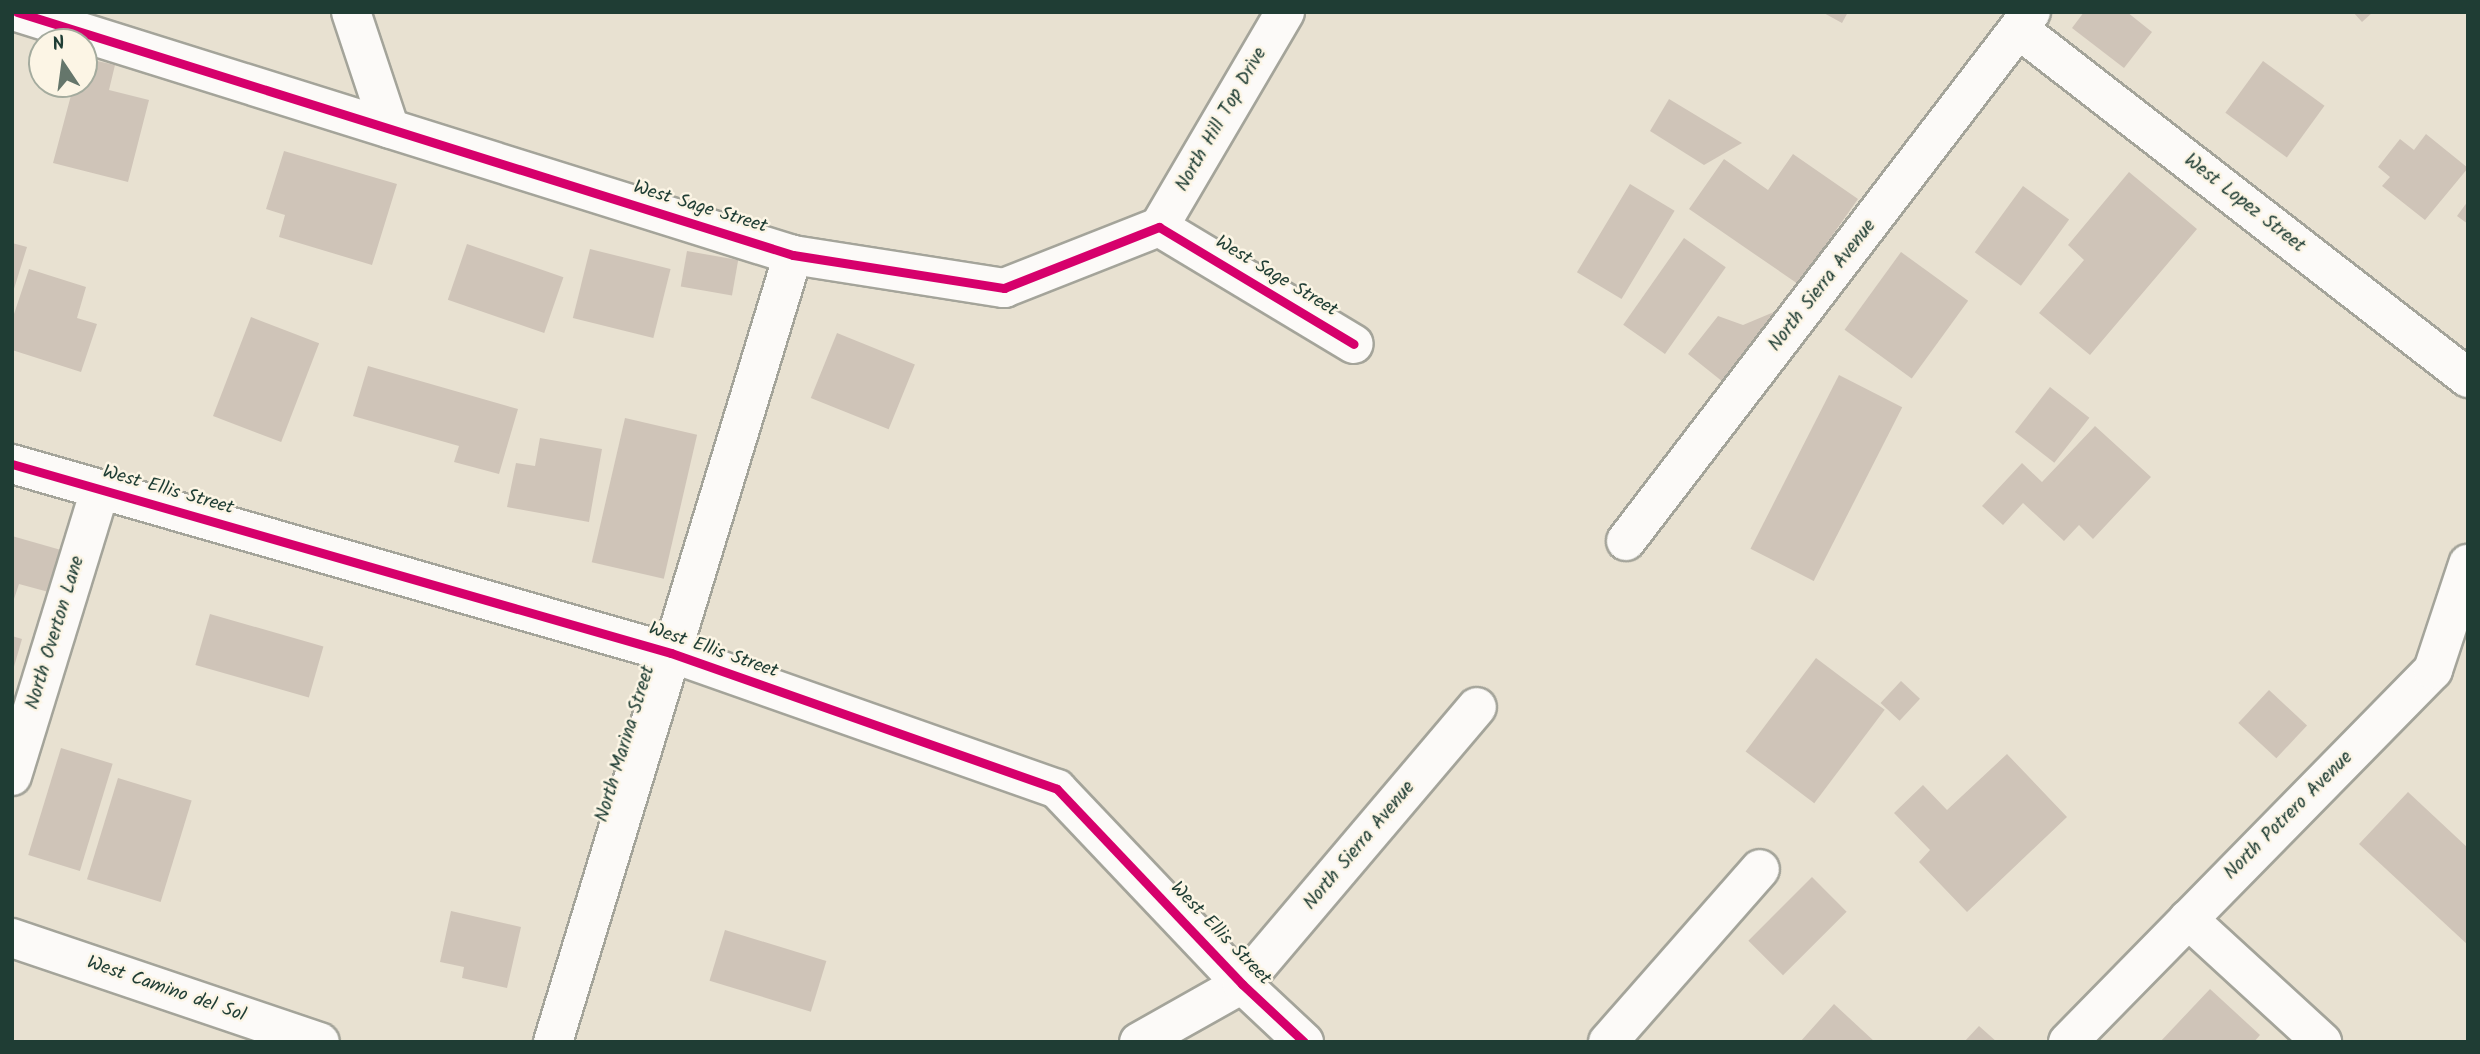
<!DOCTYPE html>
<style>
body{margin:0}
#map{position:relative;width:2480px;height:1054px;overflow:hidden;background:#e8e1d1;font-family:Kalam,sans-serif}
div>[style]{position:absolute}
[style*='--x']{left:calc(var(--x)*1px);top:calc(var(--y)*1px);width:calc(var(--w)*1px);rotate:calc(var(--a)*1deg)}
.building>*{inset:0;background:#cfc4b8;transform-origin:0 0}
.roads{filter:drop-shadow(2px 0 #a4a49a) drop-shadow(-2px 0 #a4a49a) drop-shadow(0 2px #a4a49a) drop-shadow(0 -2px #a4a49a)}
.minor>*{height:38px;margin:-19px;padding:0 19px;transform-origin:19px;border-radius:19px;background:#fcfaf8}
.cycleway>*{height:9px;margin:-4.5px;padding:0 4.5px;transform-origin:4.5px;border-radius:4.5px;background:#d6006c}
span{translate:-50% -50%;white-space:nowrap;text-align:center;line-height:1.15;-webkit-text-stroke:5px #fcf5e5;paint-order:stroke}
.street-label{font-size:19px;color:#1f3d34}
.frame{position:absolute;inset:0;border:14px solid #1f3d34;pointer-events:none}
.north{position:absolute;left:28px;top:28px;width:70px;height:70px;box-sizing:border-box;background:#fcf5e5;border:2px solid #a4ab9e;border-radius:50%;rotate:347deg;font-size:19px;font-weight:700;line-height:28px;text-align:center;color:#1f3d34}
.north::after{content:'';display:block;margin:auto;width:24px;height:32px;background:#65766b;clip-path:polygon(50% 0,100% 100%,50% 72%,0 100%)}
</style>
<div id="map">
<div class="building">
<div style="clip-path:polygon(1822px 12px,1848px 12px,1842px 23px)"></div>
<div style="clip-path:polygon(2084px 12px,2127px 12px,2152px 32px,2124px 68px,2072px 28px)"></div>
<div style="clip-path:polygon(2353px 12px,2373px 12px,2362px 22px)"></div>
<div style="clip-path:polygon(84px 58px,115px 65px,109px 90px,149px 100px,128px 182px,53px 163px,74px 84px,84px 84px)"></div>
<div style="left:2263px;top:61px;width:76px;height:64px;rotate:36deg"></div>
<div style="clip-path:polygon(1669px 99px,1742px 143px,1704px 165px,1650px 131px)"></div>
<div style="clip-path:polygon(2426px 134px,2468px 168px,2425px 220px,2382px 186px,2390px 177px,2378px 167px,2400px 139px,2414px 150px)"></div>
<div style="clip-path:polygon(284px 151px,397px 184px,372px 265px,279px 237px,285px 215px,266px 209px)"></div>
<div style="clip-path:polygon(1793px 154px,1858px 199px,1798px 284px,1689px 209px,1724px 159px,1768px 190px)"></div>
<div style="clip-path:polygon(2129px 172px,2197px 229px,2090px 355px,2039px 313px,2084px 260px,2068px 245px)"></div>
<div style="left:1630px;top:184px;width:52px;height:103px;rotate:31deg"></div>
<div style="left:2023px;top:186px;width:57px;height:82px;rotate:36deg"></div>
<div style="clip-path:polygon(2468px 201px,2468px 224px,2457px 216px)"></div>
<div style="left:1684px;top:238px;width:51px;height:106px;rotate:35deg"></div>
<div style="clip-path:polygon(12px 243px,27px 247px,13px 292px,12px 292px)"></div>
<div style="left:467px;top:244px;width:102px;height:59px;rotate:19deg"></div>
<div style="left:590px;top:249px;width:83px;height:71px;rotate:14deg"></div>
<div style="left:687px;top:251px;width:52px;height:36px;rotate:10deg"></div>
<div style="left:1901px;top:252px;width:83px;height:96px;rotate:36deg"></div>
<div style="clip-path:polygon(29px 269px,86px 287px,77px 318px,97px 324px,81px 372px,12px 350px,12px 320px)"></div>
<div style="clip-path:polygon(1774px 312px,1783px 319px,1728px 386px,1688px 354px,1718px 316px,1743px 325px)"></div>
<div style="left:251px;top:317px;width:73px;height:106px;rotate:21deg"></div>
<div style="left:837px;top:333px;width:84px;height:70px;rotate:22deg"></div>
<div style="clip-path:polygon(368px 366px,518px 409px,499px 474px,454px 462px,459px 446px,353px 416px)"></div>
<div style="left:1839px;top:375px;width:71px;height:195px;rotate:27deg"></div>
<div style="left:2050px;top:387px;width:50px;height:57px;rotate:38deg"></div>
<div style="left:625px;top:418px;width:74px;height:148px;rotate:13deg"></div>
<div style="clip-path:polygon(2095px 426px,2151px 477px,2093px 539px,2079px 525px,2064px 541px,2023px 503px,2003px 525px,1982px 506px,2022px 463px,2042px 482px)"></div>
<div style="clip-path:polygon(540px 438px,602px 449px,589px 522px,507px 507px,516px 463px,535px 466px)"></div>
<div style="clip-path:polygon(12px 536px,68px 552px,56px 594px,19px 584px,12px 605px)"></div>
<div style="left:210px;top:614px;width:118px;height:53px;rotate:16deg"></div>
<div style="clip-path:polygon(12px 636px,22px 639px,13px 670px,12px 670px)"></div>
<div style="left:1816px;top:658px;width:86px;height:117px;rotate:37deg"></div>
<div style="left:1901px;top:681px;width:26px;height:30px;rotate:43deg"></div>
<div style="left:2269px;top:690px;width:52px;height:45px;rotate:43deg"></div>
<div style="left:61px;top:748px;width:54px;height:112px;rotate:17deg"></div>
<div style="clip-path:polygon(2007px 754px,2067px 817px,1967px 912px,1919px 862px,1930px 850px,1894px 813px,1923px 785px,1947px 810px)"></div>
<div style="left:118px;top:778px;width:77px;height:106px;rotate:17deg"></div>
<div style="clip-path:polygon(2408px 792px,2468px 848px,2468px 945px,2359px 844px)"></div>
<div style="left:1812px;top:877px;width:49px;height:90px;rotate:45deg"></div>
<div style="clip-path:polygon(451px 911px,521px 927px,507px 988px,462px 978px,464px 967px,440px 962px)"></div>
<div style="left:725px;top:930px;width:106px;height:53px;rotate:17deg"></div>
<div style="clip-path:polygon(2210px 989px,2260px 1035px,2254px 1042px,2160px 1042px)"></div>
<div style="clip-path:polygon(1834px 1004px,1875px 1042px,1800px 1042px)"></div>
<div style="clip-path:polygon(1979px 1026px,1997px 1042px,1964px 1042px)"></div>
</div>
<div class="roads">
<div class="minor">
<div style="--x:17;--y:12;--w:813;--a:17.39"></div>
<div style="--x:793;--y:255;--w:214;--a:8.9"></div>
<div style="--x:1004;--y:288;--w:167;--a:-21.5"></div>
<div style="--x:1159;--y:227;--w:227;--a:31"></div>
<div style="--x:351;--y:12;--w:123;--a:71.6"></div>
<div style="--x:2021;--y:31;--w:566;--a:37.82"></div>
<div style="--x:1159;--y:227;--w:249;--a:-59.6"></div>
<div style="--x:12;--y:464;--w:686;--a:16"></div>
<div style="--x:671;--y:653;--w:409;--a:19.4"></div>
<div style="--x:1057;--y:789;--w:269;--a:46.5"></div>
<div style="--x:1242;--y:984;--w:85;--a:43.1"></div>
<div style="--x:1626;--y:541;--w:666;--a:-52.56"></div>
<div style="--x:12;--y:776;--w:299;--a:-72.9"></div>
<div style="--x:2188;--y:919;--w:182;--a:42.5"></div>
<div style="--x:12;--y:938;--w:325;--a:18.7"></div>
<div style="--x:553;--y:1042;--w:823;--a:-73.04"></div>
<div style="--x:1139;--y:1042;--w:118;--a:-29.4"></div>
<div style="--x:1242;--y:984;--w:363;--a:-49.7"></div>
<div style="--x:1608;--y:1042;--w:230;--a:-48.7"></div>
<div style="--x:2068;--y:1042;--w:521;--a:-45.54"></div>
<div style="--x:2433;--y:670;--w:112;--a:-71.7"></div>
</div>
</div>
<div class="cycleway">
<div style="--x:17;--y:12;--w:813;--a:17.39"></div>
<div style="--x:793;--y:255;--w:214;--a:8.9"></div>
<div style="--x:1004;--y:288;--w:167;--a:-21.5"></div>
<div style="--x:1159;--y:227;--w:227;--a:31"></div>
<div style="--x:12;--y:464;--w:686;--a:16"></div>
<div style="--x:671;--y:653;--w:409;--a:19.4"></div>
<div style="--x:1057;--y:789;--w:269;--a:46.5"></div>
<div style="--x:1242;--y:984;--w:85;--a:43.1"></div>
</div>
<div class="street-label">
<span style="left:1222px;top:120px;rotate:-60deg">North Hill Top Drive</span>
<span style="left:2244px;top:204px;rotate:38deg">West Lopez Street</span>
<span style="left:700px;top:208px;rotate:17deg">West Sage Street</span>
<span style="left:1276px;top:277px;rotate:31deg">West Sage Street</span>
<span style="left:1823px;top:286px;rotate:-52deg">North Sierra Avenue</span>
<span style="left:168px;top:491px;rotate:16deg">West Ellis Street</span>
<span style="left:56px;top:633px;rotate:-73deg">North Overton Lane</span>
<span style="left:713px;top:651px;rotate:19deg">West Ellis Street</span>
<span style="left:626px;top:744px;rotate:-73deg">North Marina Street</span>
<span style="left:2289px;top:816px;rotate:-45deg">North Potrero Avenue</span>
<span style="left:1360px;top:846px;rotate:-50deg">North Sierra Avenue</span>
<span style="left:1220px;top:934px;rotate:46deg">West Ellis Street</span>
<span style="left:166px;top:990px;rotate:19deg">West Camino del Sol</span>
</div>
<div class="frame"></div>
<div class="north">N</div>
</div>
